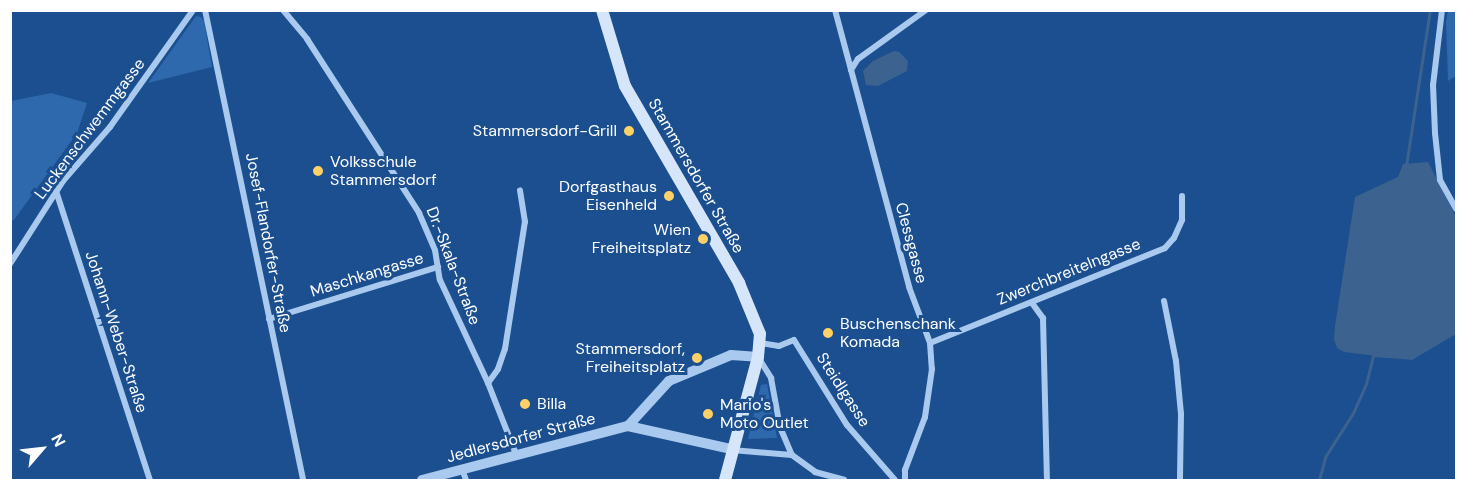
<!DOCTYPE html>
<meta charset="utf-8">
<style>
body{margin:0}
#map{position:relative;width:1467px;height:491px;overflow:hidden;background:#1b4f8f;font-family:"DM Sans",sans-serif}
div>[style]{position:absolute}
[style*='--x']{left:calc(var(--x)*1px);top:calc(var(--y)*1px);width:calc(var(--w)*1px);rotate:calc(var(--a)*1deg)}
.green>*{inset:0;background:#2e69ad}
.water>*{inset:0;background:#3c6290}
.stream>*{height:3px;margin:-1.5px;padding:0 1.5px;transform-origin:1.5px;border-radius:1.5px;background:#3c6290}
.minor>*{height:6px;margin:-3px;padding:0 3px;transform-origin:3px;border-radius:3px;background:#a9c9ee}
.tertiary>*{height:10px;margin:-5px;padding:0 5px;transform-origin:5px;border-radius:5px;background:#a9c9ee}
.secondary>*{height:12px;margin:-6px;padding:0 6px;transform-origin:6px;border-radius:6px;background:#d6e6fa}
.dots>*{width:16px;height:16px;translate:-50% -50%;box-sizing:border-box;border:3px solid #1b4f8f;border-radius:50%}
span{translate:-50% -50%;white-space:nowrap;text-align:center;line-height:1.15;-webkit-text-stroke:6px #1b4f8f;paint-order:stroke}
.street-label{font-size:16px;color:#fff}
.poi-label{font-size:16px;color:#fff}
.right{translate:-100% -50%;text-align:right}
.left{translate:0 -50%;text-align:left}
.frame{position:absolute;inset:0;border:12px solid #fff;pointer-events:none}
.north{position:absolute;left:12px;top:419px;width:60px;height:60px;-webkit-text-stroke:4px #1b4f8f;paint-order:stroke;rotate:62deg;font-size:16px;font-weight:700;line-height:24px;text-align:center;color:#fff}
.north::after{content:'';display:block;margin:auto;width:21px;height:27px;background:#fff;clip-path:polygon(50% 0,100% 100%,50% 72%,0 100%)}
</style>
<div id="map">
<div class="green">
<div style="clip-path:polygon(1448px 11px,1456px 11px,1456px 76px,1448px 81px,1446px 22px)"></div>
<div style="clip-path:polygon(196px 16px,201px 17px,204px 21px,212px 67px,148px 83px)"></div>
<div style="clip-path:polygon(51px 93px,87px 103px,77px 133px,14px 220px,11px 221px,11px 101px)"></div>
<div style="clip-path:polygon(767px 384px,777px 438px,748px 439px,761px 385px)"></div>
</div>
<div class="water">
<div style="clip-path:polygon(894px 51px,899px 52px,908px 61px,907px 71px,878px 86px,866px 85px,863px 71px,873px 61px)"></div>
<div style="clip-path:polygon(1428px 162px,1456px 217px,1456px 334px,1412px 360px,1344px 352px,1337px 348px,1334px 339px,1335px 326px,1355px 197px,1398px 177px,1403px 164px)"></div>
</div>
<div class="stream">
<div style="--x:1406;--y:166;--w:158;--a:-81.3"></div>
<div style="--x:1319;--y:480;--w:24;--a:-75"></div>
<div style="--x:1325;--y:457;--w:52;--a:-57.5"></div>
<div style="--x:1353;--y:413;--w:32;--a:-66"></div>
<div style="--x:1366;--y:384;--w:30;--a:-76"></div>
<div style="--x:1373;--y:355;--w:29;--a:4"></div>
</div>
<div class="minor">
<div style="--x:205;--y:10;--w:480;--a:78.2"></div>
<div style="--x:283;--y:10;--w:38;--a:50"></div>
<div style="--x:307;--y:39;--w:207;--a:57.2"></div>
<div style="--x:419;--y:213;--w:40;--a:66.6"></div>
<div style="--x:435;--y:250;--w:30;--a:81"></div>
<div style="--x:440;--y:280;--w:114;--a:65"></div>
<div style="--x:488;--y:383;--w:76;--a:68.5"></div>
<div style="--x:835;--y:10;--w:287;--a:75"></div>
<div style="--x:909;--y:287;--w:60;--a:69.4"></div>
<div style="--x:930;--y:343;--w:26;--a:86"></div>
<div style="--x:932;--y:369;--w:49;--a:98.3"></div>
<div style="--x:925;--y:417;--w:57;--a:110.7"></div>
<div style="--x:905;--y:470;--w:10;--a:90"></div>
<div style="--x:1442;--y:10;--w:76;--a:96.8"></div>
<div style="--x:1433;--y:85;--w:48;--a:87.6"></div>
<div style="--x:1435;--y:133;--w:47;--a:83.9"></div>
<div style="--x:1440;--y:180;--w:33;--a:61"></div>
<div style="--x:851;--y:70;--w:13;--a:-58"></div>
<div style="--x:858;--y:59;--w:84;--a:-35.8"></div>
<div style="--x:56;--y:191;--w:304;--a:72"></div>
<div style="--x:10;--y:264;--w:98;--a:-57.4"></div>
<div style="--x:63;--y:181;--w:72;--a:-49"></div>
<div style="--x:110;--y:127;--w:143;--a:-54.6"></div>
<div style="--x:1164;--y:301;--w:61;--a:78.7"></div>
<div style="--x:1176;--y:361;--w:53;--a:84.6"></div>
<div style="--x:1181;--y:414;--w:66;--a:90.9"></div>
<div style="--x:1032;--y:303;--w:19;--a:54"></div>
<div style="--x:1043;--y:318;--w:162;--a:88.6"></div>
<div style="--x:269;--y:319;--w:177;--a:-17.1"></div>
<div style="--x:760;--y:343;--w:19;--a:9"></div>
<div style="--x:779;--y:346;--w:16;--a:-22"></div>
<div style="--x:794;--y:340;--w:100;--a:58.1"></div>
<div style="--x:847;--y:425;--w:73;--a:48.9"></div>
<div style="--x:930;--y:343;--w:253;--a:-22"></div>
<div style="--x:1165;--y:248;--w:13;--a:-48"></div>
<div style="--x:1174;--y:238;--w:20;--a:-66"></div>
<div style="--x:1182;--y:220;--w:24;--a:-90"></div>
<div style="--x:758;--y:357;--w:25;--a:58"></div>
<div style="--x:771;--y:378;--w:50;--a:79.6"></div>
<div style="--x:780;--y:427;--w:30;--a:67"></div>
<div style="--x:792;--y:455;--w:29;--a:36"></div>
<div style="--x:815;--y:472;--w:30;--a:15"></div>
<div style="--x:488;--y:383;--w:17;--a:-54"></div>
<div style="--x:498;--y:369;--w:21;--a:-71"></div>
<div style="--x:505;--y:349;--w:129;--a:-81.1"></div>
<div style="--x:525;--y:222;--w:32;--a:-99"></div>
<div style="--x:732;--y:450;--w:60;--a:4.8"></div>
<div style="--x:462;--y:469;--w:12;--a:70"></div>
</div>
<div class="tertiary">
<div style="--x:628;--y:426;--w:61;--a:-47.7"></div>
<div style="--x:669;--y:381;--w:67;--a:-22.8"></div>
<div style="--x:731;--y:355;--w:27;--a:4"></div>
<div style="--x:422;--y:480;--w:213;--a:-14.7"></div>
<div style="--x:628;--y:426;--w:106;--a:12.6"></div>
</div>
<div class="secondary">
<div style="--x:602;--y:10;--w:79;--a:73.2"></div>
<div style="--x:625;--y:86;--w:228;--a:59.9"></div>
<div style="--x:739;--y:283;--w:55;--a:67.6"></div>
<div style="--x:760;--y:334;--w:23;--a:95"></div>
<div style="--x:758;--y:357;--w:127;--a:105"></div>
</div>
<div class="dots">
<div style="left:629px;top:131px;background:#ffd166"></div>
<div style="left:318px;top:171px;background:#ffd166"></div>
<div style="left:669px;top:196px;background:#ffd166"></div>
<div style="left:703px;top:239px;background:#ffd166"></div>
<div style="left:828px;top:333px;background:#ffd166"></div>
<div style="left:697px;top:358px;background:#ffd166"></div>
<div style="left:525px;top:404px;background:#ffd166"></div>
<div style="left:708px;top:414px;background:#ffd166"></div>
</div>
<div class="street-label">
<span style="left:90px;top:129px;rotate:-53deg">Luckenschwemmgasse</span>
<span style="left:696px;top:176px;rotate:60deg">Stammersdorfer Straße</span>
<span style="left:268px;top:243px;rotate:79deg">Josef-Flandorfer-Straße</span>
<span style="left:911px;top:243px;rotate:75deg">Clessgasse</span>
<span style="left:453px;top:266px;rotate:69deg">Dr.-Skala-Straße</span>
<span style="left:1069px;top:272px;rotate:-22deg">Zwerchbreitelngasse</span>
<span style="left:367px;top:275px;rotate:-17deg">Maschkangasse</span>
<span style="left:116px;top:332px;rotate:72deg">Johann-Weber-Straße</span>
<span style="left:843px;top:390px;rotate:57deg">Steidlgasse</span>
<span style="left:521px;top:438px;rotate:-15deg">Jedlersdorfer Straße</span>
</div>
<div class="poi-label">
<span class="right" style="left:617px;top:131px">Stammersdorf-Grill</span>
<span class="left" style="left:330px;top:171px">Volksschule<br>Stammersdorf</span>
<span class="right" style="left:657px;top:196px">Dorfgasthaus<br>Eisenheld</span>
<span class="right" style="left:691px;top:239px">Wien<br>Freiheitsplatz</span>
<span class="left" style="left:840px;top:333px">Buschenschank<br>Komada</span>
<span class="right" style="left:685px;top:358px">Stammersdorf,<br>Freiheitsplatz</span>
<span class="left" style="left:537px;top:404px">Billa</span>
<span class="left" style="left:720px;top:414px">Mario's<br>Moto Outlet</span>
</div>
<div class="frame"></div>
<div class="north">N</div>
</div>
